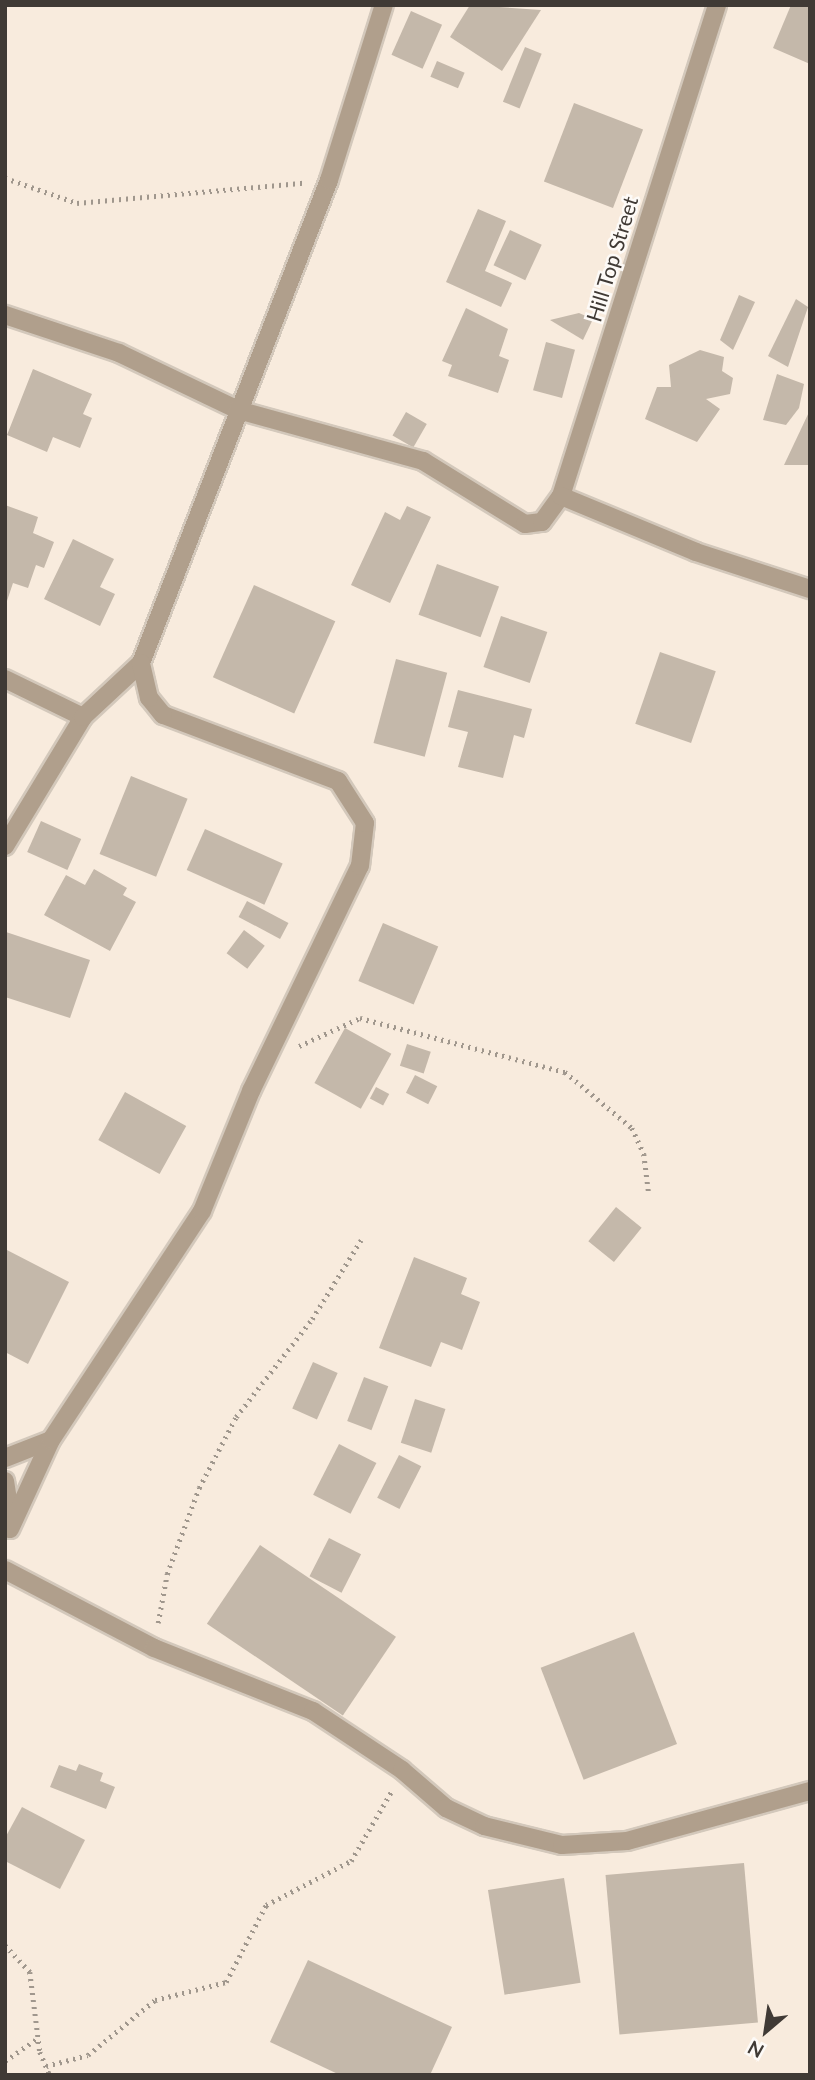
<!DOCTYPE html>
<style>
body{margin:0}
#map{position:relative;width:815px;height:2080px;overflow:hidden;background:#f8ebdd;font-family:Lato,sans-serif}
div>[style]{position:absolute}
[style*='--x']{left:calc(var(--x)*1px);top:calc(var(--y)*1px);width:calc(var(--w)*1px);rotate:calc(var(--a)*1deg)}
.building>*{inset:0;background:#c4b8aa;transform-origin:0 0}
.path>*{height:4.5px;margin-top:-2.25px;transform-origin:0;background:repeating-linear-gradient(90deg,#a0978d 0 2px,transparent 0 7px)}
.roads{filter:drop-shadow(2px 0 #d3c8bb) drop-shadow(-2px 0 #d3c8bb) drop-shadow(0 2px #d3c8bb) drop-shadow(0 -2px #d3c8bb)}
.minor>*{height:18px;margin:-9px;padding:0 9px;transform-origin:9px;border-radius:9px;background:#b09f8c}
span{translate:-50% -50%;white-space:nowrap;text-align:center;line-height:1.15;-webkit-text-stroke:5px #fdfaf7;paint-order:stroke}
.street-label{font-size:21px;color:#403a35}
.frame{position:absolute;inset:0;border:7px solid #403a35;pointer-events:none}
.north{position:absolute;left:731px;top:1996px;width:70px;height:70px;-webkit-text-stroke:5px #fdfaf7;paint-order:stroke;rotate:209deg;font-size:19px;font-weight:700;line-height:28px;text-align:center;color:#403a35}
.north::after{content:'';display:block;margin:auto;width:24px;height:32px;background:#403a35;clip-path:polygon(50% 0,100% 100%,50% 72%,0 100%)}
</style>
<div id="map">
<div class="building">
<div style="clip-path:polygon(470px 5px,541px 10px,502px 71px,450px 37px)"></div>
<div style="clip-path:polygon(791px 5px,810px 5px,810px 64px,773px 48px)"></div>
<div style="left:411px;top:11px;width:34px;height:48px;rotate:24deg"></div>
<div style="left:525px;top:47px;width:18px;height:59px;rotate:22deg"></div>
<div style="left:437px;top:61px;width:30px;height:17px;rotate:23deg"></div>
<div style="left:574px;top:103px;width:74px;height:84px;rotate:21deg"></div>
<div style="clip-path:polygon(478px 209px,506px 221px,485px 271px,512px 283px,501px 307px,446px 282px)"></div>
<div style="left:510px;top:230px;width:35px;height:39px;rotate:25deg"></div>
<div style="clip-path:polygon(739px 295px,755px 302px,733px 350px,720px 340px)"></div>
<div style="clip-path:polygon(796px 299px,808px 307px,788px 367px,768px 356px)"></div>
<div style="clip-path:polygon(466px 308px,508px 329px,499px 356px,509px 360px,498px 393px,448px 376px,452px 365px,442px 361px)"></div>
<div style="clip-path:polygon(579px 313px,593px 319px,583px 340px,550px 320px)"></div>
<div style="left:546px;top:342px;width:30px;height:50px;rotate:15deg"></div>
<div style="clip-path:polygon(700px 350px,724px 357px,722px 371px,733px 378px,730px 394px,706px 399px,720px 409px,697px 442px,645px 419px,657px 387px,671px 387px,669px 365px)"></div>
<div style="clip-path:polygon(33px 369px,92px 394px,83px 414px,92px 418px,80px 448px,53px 437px,47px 452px,7px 435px)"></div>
<div style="clip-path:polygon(777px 374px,804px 384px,799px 408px,786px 425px,763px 420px)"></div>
<div style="clip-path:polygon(810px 410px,810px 465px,784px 465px)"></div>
<div style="left:406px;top:412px;width:24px;height:27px;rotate:30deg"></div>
<div style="clip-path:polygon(5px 505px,38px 517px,33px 533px,54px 542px,44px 568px,36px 565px,28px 588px,13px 583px,6px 604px)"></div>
<div style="clip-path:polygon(407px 506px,431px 517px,390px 603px,351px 585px,385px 512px,400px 520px)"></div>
<div style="clip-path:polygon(73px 539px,114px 559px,100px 587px,115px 594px,100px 626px,44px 599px)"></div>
<div style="left:437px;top:564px;width:66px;height:54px;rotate:20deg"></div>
<div style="left:254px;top:585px;width:89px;height:101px;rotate:24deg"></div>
<div style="left:501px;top:616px;width:49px;height:54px;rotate:19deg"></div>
<div style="left:660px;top:652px;width:59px;height:76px;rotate:19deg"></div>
<div style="left:396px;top:659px;width:53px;height:87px;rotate:15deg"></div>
<div style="clip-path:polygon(458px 690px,532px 709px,524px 738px,514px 735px,503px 778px,458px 767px,468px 732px,448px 727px)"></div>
<div style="left:131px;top:776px;width:61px;height:84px;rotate:22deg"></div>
<div style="left:41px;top:821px;width:44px;height:34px;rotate:24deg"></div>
<div style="left:205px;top:829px;width:85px;height:45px;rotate:24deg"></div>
<div style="clip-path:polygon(94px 869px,127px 888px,123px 895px,136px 902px,110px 951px,44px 915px,66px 875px,85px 885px)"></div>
<div style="left:247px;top:901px;width:47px;height:18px;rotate:28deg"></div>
<div style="left:383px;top:923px;width:60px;height:63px;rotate:23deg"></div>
<div style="left:244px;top:930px;width:26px;height:29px;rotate:37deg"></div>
<div style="clip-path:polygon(6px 932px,90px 960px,70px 1018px,5px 997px)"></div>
<div style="left:345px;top:1028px;width:53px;height:63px;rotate:29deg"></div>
<div style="left:407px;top:1044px;width:25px;height:23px;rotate:18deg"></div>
<div style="left:415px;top:1075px;width:25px;height:20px;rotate:27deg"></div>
<div style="left:376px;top:1087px;width:15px;height:13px;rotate:28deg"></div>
<div style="left:125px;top:1092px;width:70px;height:55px;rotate:29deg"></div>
<div style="left:616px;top:1207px;width:33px;height:44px;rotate:39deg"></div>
<div style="clip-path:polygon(5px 1249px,69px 1282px,28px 1364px,5px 1352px)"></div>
<div style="clip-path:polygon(414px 1257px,467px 1278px,461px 1294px,480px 1302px,462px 1350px,441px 1342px,431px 1367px,379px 1348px)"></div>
<div style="left:313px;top:1362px;width:27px;height:51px;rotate:24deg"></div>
<div style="left:364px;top:1377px;width:26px;height:47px;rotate:21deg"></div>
<div style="left:415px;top:1399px;width:32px;height:46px;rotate:18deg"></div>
<div style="left:339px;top:1444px;width:42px;height:57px;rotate:27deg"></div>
<div style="left:399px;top:1455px;width:25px;height:48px;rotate:27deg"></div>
<div style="left:329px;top:1538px;width:36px;height:43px;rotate:27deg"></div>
<div style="left:260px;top:1545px;width:164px;height:95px;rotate:34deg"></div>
<div style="left:634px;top:1632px;width:120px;height:100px;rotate:69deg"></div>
<div style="clip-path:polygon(79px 1764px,103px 1773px,100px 1781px,115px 1787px,106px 1809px,50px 1787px,59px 1765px,76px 1771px)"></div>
<div style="clip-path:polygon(22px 1807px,85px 1840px,60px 1889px,5px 1861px,5px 1838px)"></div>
<div style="left:744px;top:1863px;width:160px;height:139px;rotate:85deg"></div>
<div style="left:564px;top:1878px;width:106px;height:77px;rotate:81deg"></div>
<div style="clip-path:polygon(308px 1960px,452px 2027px,430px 2075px,340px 2075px,270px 2042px)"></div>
</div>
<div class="path">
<div style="--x:5;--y:178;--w:76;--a:19.1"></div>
<div style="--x:77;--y:203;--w:227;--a:-5.1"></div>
<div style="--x:299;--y:1046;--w:67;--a:-24.7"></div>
<div style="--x:360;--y:1018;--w:212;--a:14.8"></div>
<div style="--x:565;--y:1072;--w:87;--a:39.9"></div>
<div style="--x:632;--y:1128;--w:29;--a:65"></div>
<div style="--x:644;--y:1154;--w:41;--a:83"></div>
<div style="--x:158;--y:1623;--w:50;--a:-79.6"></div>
<div style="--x:167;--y:1574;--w:92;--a:-69.6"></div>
<div style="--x:199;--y:1488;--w:80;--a:-62.5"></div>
<div style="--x:236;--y:1417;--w:124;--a:-52.2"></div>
<div style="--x:312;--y:1319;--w:93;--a:-58.2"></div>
<div style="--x:5;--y:1945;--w:37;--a:47"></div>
<div style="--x:30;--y:1972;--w:81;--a:82.9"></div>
<div style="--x:40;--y:2052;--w:25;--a:67"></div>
<div style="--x:5;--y:2061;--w:40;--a:-34.9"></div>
<div style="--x:46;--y:2066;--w:43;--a:-14.7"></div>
<div style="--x:88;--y:2055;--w:87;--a:-39.4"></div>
<div style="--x:155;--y:2000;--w:73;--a:-14.2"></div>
<div style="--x:226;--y:1982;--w:87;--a:-62.5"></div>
<div style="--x:266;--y:1905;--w:96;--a:-27.4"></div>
<div style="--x:351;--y:1861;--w:80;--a:-59.9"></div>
</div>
<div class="roads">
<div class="minor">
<div style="--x:5;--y:315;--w:120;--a:18.4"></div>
<div style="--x:119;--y:353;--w:132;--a:25.6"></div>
<div style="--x:238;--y:410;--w:192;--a:15.4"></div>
<div style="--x:423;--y:461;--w:120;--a:31.7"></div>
<div style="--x:525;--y:524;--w:17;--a:-7"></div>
<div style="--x:542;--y:522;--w:32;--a:-54"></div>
<div style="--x:561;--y:496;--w:515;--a:-72.37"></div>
<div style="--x:561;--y:496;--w:146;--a:22.5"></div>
<div style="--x:696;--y:552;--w:120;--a:18"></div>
<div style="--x:5;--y:679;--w:87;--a:26"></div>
<div style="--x:5;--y:846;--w:151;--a:-58.8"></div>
<div style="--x:83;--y:717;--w:79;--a:-43"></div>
<div style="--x:141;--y:663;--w:518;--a:-68.73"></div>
<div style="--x:329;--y:180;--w:183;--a:-72.6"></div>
<div style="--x:5;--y:1458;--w:49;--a:-21.4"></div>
<div style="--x:5;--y:1481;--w:37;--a:81"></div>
<div style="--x:10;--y:1529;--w:98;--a:-65.3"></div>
<div style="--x:51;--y:1440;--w:274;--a:-56.6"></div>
<div style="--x:202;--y:1211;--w:130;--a:-67.8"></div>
<div style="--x:251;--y:1091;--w:250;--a:-64.2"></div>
<div style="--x:360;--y:866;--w:43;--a:-83.4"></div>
<div style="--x:365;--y:823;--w:50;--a:-122.7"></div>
<div style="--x:338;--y:781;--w:187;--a:-159.3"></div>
<div style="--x:163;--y:715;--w:22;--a:-129"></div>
<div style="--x:149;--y:698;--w:36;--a:-103"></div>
<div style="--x:5;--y:1570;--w:168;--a:27.6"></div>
<div style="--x:154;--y:1648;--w:171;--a:21.6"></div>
<div style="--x:313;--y:1711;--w:107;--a:33.5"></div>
<div style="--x:402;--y:1770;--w:58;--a:40.8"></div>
<div style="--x:446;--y:1808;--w:42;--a:25.3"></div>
<div style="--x:484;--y:1826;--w:80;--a:13.7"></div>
<div style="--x:562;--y:1845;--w:65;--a:-3.5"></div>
<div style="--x:627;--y:1841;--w:190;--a:-15.3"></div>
</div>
</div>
<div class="street-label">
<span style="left:612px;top:259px;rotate:-73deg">Hill Top Street</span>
</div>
<div class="frame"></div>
<div class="north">N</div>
</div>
